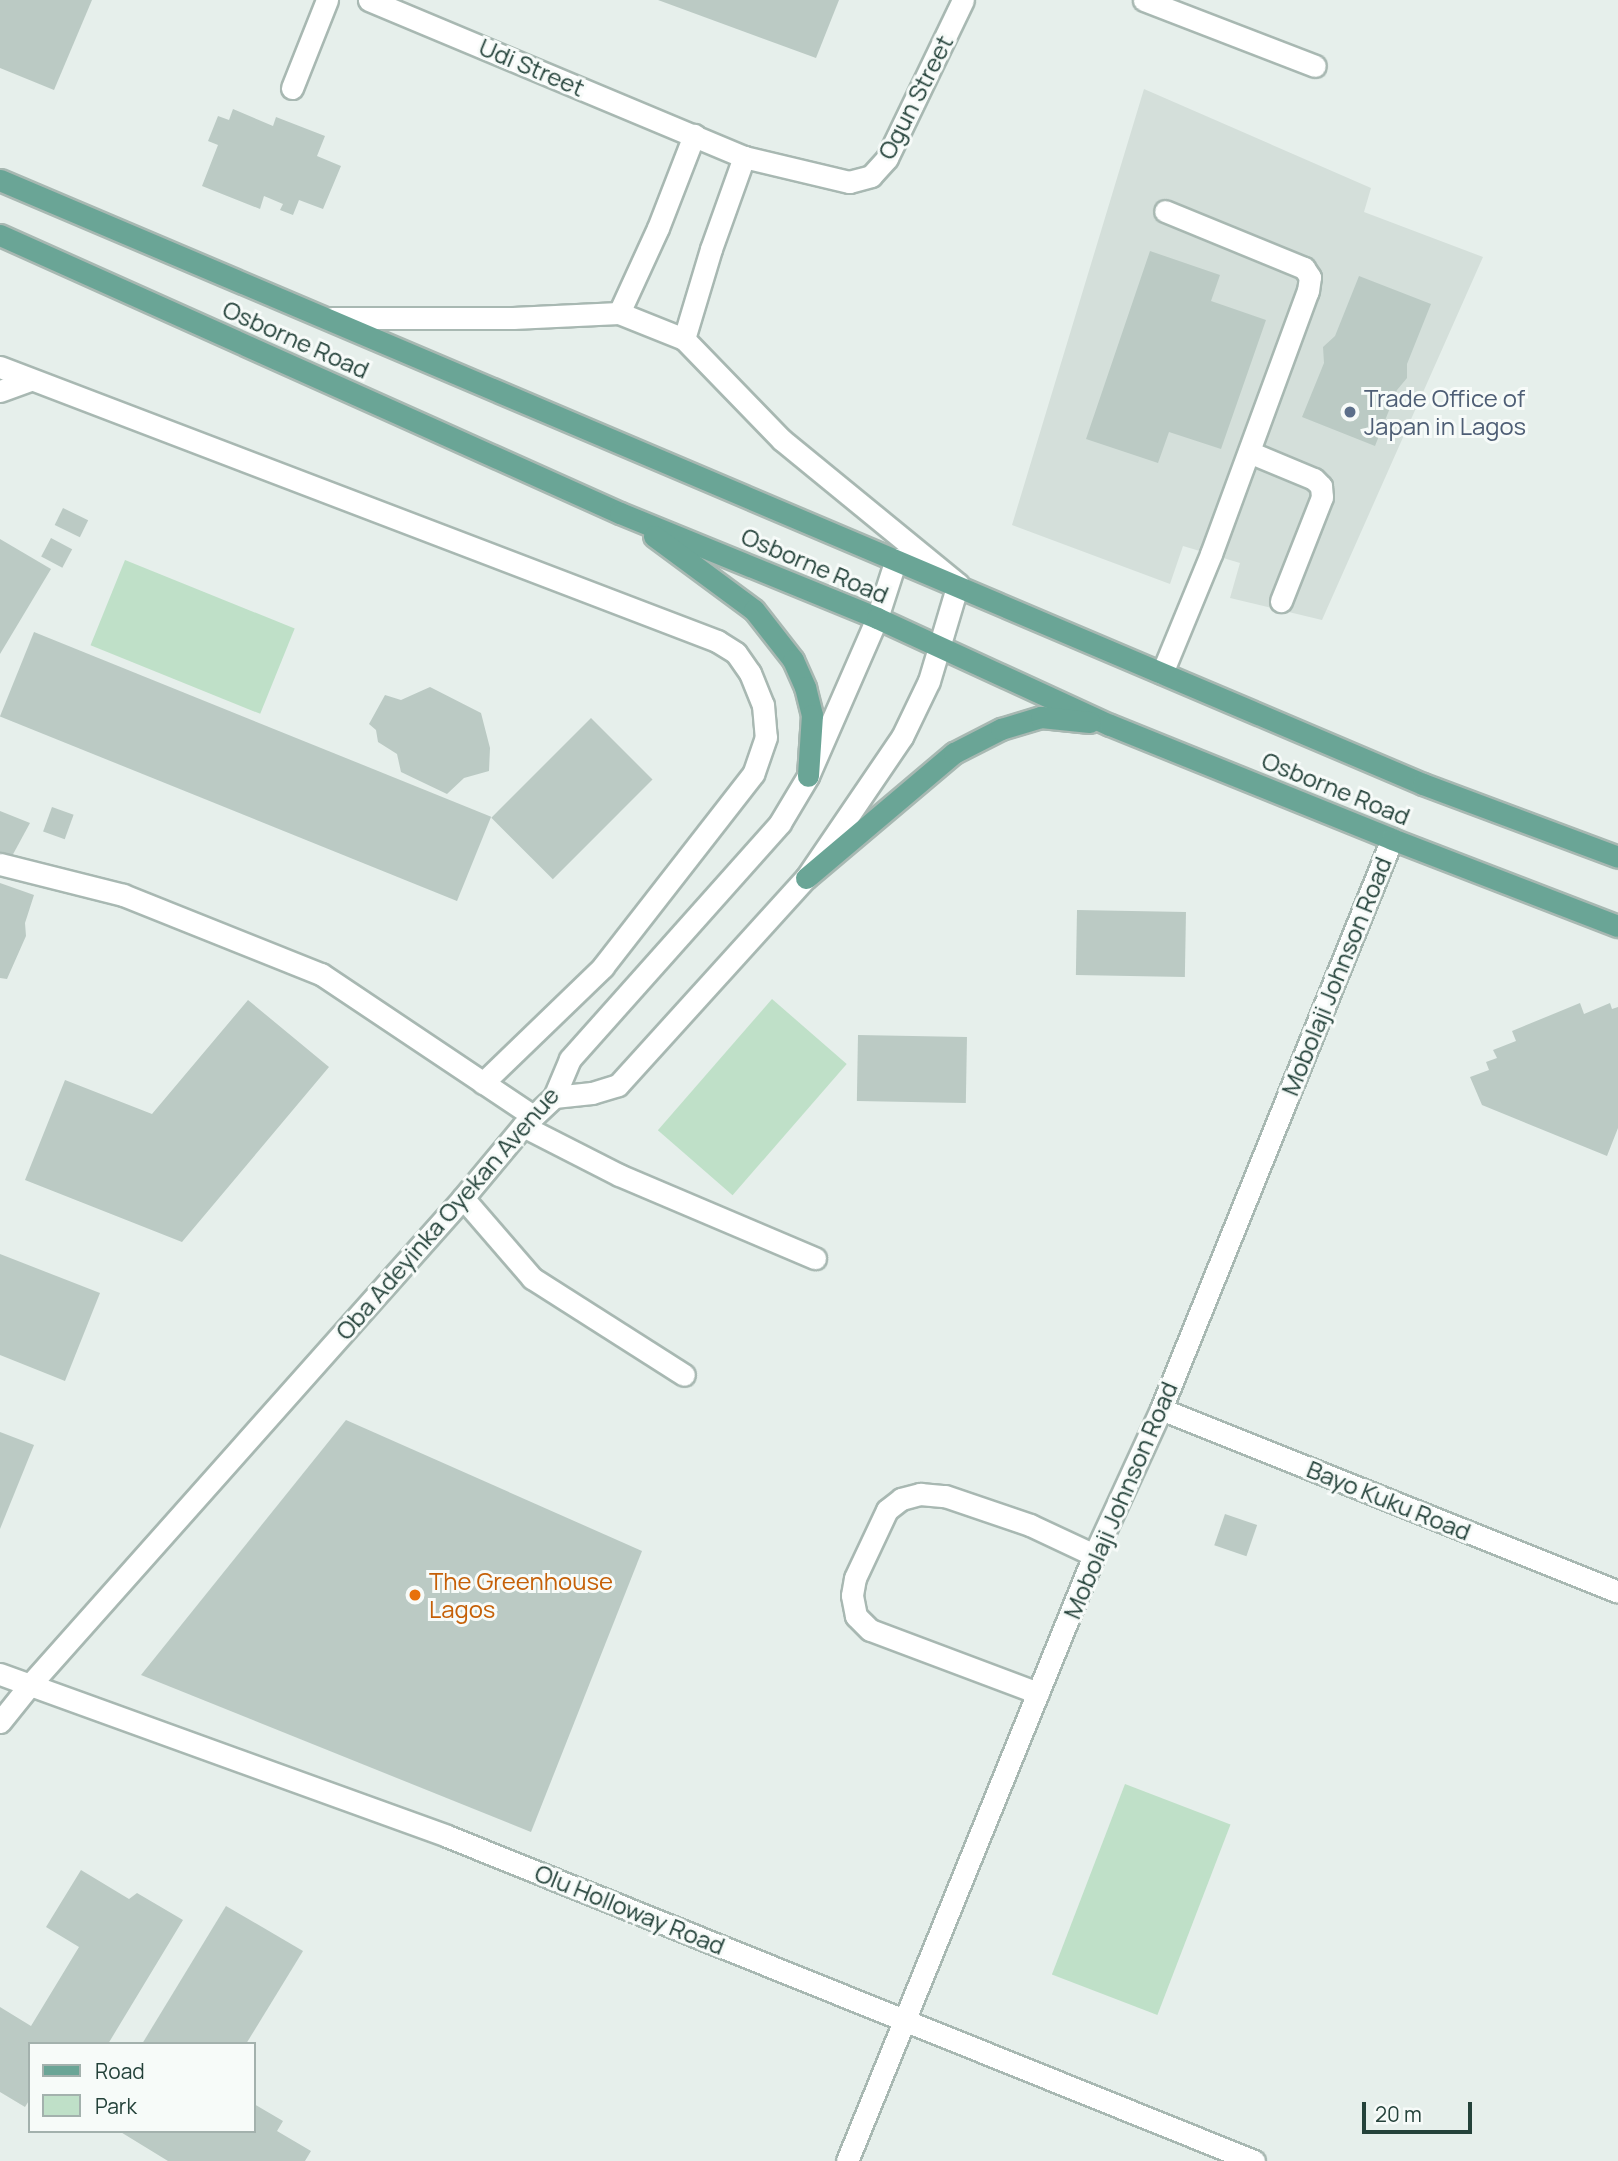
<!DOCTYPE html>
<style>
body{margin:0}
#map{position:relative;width:1618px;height:2161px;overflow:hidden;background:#e6efeb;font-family:Manrope,sans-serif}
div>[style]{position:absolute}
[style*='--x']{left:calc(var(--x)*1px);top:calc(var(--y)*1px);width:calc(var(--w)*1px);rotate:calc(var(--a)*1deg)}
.built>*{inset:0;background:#d4dfda}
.green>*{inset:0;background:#bfe0c8;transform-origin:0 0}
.building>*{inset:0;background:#bbcac4;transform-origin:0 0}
.roads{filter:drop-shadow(2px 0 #a8b8b2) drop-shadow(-2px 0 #a8b8b2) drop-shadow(0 2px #a8b8b2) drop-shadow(0 -2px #a8b8b2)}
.lane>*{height:21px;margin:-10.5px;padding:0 10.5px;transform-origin:10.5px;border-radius:10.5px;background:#fff}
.street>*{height:21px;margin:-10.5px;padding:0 10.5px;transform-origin:10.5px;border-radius:10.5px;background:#fff}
.secondary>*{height:21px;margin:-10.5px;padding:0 10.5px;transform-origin:10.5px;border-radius:10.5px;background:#fff}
.primary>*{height:21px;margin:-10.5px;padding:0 10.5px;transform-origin:10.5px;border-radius:10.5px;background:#6aa596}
.dots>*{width:19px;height:19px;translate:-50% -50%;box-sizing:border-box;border:4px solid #f7fbf9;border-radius:50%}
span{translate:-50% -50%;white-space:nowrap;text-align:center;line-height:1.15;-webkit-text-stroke:6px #f7fbf9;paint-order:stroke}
.street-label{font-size:24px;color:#24423a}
.service-label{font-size:24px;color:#4e5e75}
.left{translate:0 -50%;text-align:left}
.food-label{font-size:24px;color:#c56008}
.legend{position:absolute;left:28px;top:2042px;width:228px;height:91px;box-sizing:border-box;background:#f7fbf9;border:2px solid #a3b1ad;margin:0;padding:9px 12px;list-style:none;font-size:21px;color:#24423a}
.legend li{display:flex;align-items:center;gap:14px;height:35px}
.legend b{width:35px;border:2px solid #a3b1ad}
.scale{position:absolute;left:1362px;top:2102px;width:110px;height:32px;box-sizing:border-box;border:4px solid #24423a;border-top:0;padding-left:9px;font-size:21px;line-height:24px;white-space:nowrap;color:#24423a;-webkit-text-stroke:5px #f7fbf9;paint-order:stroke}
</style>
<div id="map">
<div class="built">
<div style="clip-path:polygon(1144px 89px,1371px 188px,1364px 212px,1483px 257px,1322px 620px,1230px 598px,1240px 563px,1183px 546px,1170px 584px,1012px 525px)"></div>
</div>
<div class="green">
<div style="left:125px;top:560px;width:183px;height:92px;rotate:22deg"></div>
<div style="left:772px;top:999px;width:99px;height:174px;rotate:41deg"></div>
<div style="left:1125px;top:1784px;width:113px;height:204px;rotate:21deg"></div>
</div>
<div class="building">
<div style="clip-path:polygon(0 0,92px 0,54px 90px,0 68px)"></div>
<div style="clip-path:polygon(658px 0,839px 0,816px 58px)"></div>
<div style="clip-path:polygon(233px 109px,273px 126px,276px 117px,325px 136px,317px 156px,341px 166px,323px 209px,299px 200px,293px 215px,280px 210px,283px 204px,264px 196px,260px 209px,202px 186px,218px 145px,208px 141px,218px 116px,229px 120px)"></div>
<div style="clip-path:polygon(1150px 251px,1220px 275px,1211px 301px,1266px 320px,1221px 449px,1169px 432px,1158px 463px,1086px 439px)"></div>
<div style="clip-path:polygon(1359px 276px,1431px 304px,1407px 364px,1407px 378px,1397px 390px,1375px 446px,1302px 417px,1324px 363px,1323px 347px,1335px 336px)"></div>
<div style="left:63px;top:508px;width:28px;height:19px;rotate:26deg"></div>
<div style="left:51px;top:538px;width:24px;height:21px;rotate:28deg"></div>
<div style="clip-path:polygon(0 539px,51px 569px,0 654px)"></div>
<div style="left:34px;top:632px;width:493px;height:91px;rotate:22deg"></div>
<div style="clip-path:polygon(430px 687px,481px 713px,490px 748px,489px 771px,464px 778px,447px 794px,401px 772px,397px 754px,378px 742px,376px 730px,369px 724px,385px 695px,401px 700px)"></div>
<div style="left:591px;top:718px;width:87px;height:141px;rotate:45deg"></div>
<div style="left:52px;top:807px;width:23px;height:26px;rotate:20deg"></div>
<div style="clip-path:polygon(0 811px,30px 823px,11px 858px,0 854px)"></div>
<div style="clip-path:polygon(0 883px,34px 895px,25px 923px,26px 936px,7px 979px,0 978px)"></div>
<div style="left:1077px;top:910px;width:109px;height:65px;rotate:1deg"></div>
<div style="clip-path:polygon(248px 1000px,329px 1067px,182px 1242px,25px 1180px,65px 1080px,152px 1114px)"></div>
<div style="clip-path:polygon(1580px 1003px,1584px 1014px,1610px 1003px,1612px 1009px,1618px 1007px,1618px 1128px,1607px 1156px,1482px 1105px,1470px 1077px,1489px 1070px,1486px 1062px,1497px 1058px,1493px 1050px,1516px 1041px,1512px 1031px)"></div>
<div style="left:858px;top:1035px;width:109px;height:66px;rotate:1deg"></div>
<div style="clip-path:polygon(0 1254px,100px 1293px,65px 1381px,0 1355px)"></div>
<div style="clip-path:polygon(346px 1420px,642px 1551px,531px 1832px,141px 1675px)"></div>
<div style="clip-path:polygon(0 1432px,34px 1445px,0 1529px)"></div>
<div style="left:1225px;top:1514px;width:34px;height:33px;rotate:19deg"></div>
<div style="clip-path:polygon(81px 1870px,129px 1899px,137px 1893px,183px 1920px,108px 2044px,30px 2044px,30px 2099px,25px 2107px,0 2092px,0 2007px,31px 2026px,79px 1947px,46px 1927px)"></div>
<div style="clip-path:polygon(226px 1906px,303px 1951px,246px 2044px,142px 2044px)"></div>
<div style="clip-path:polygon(254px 2104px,283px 2121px,277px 2131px,311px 2151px,305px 2161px,168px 2161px,119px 2131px,254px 2131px)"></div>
</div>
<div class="roads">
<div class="lane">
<div style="--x:1249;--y:452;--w:70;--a:22.6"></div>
<div style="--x:1314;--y:479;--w:10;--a:45"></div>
<div style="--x:1321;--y:486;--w:11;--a:85"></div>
<div style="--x:1322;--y:497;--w:112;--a:111.5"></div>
<div style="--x:1162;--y:673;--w:129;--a:-67.6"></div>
<div style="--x:1211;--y:554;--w:280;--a:-69.8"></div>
<div style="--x:1308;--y:291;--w:14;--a:-82"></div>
<div style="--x:1310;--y:277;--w:11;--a:-124"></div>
<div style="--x:1304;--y:268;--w:150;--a:-157.7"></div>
<div style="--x:523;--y:1126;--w:108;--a:27"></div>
<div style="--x:619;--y:1175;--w:213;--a:23"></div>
<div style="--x:463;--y:1198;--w:106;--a:49.2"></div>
<div style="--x:532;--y:1278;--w:180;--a:32.5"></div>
<div style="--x:1038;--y:1693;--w:179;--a:-159.4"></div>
<div style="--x:870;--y:1630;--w:20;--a:-135"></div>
<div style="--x:856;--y:1616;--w:21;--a:-101"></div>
<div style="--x:852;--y:1595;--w:17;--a:-80"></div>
<div style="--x:855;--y:1578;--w:75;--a:-64.8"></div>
<div style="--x:887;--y:1510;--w:18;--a:-38"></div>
<div style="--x:901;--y:1499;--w:20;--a:-15"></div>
<div style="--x:920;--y:1494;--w:25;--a:5"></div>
<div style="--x:945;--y:1496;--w:90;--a:18.8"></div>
<div style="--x:1030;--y:1525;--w:71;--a:25.1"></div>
</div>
<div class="street">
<div style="--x:369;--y:0;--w:407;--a:22.7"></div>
<div style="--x:744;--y:157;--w:108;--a:13.4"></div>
<div style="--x:849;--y:182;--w:23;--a:-15"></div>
<div style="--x:871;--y:176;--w:24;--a:-48"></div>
<div style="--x:887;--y:158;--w:175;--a:-64.3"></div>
<div style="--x:1144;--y:0;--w:183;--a:21.1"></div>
<div style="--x:292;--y:88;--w:95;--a:-68.3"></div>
<div style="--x:619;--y:313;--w:94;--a:-65.4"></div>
<div style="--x:658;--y:228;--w:100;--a:-68.8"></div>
<div style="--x:332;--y:318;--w:181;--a:0"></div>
<div style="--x:513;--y:318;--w:106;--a:-2.7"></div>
<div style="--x:619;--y:313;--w:70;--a:21.8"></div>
<div style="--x:684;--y:339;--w:141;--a:45.9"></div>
<div style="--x:782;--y:440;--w:226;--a:39.3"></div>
<div style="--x:684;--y:339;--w:94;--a:-73.3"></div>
<div style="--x:711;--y:249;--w:98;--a:-70.3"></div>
<div style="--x:0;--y:367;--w:768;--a:20.91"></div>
<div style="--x:717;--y:641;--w:22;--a:32"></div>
<div style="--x:736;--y:653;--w:24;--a:55"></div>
<div style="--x:750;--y:673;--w:35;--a:68"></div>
<div style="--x:763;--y:705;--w:32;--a:85"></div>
<div style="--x:766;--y:737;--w:39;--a:109"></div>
<div style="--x:753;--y:774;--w:244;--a:127.9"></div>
<div style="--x:603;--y:967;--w:167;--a:136"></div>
<div style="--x:0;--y:391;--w:33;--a:-20"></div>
<div style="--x:0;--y:864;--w:127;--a:14.1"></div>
<div style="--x:123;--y:895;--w:213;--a:21.8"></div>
<div style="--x:321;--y:974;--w:255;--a:33.8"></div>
<div style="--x:1161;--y:1409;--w:492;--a:21.8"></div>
<div style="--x:0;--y:1674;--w:475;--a:19.9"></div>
<div style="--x:447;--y:1836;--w:870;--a:21.94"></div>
</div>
<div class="secondary">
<div style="--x:554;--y:1097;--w:38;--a:-6"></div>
<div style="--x:592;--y:1093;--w:27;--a:-17"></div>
<div style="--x:618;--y:1085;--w:280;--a:-47.8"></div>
<div style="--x:806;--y:878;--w:171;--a:-55.8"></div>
<div style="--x:902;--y:737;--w:62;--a:-64.3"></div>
<div style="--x:929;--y:681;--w:101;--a:-73.4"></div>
<div style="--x:0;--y:1722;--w:45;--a:-51.3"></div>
<div style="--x:28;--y:1687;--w:654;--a:-48.34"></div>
<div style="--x:463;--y:1198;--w:94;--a:-50.2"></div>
<div style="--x:523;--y:1126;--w:42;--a:-43.1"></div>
<div style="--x:554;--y:1097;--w:41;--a:-67.2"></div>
<div style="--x:570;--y:1059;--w:316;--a:-48.3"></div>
<div style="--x:780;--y:823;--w:55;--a:-59.2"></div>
<div style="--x:808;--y:776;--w:172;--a:-66.4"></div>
<div style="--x:877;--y:618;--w:62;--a:-72.1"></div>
<div style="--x:847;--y:2161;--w:654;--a:-67.82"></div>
<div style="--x:1094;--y:1555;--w:161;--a:-65.3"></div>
<div style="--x:1161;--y:1409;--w:615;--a:-67.94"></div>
</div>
<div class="primary">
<div style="--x:0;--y:180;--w:1546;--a:23"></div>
<div style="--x:1423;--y:784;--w:208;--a:20.5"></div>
<div style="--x:0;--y:235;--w:679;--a:24.15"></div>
<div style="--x:620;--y:513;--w:278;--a:22.2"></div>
<div style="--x:877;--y:618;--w:256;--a:24.7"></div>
<div style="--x:1110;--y:725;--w:304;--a:22"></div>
<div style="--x:1392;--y:839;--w:242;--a:21.1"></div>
<div style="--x:654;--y:536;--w:124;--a:36.5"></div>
<div style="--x:754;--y:610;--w:63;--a:52"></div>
<div style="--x:793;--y:660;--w:30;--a:66"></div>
<div style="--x:805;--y:687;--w:29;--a:76"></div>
<div style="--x:812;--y:715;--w:61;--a:93.8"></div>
<div style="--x:806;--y:878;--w:194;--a:-40.2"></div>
<div style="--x:954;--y:753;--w:53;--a:-27.1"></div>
<div style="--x:1001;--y:729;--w:42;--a:-16.7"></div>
<div style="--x:1041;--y:717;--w:49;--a:5.8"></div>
</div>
</div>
<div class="dots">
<div style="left:1350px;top:412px;background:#5c6f8a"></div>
<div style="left:415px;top:1595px;background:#e8710a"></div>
</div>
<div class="street-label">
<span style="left:532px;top:67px;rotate:23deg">Udi Street</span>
<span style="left:915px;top:97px;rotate:-63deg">Ogun Street</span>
<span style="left:296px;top:339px;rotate:24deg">Osborne Road</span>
<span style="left:815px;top:565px;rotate:23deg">Osborne Road</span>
<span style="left:1336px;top:788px;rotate:22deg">Osborne Road</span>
<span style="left:1336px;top:976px;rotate:-68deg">Mobolaji Johnson Road</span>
<span style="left:447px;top:1213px;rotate:-49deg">Oba Adeyinka Oyekan Avenue</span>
<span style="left:1120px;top:1500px;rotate:-67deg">Mobolaji Johnson Road</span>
<span style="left:1389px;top:1500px;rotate:22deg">Bayo Kuku Road</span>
<span style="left:630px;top:1909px;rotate:22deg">Olu Holloway Road</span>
</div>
<div class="service-label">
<span class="left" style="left:1364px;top:412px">Trade Office of<br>Japan in Lagos</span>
</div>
<div class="food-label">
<span class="left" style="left:429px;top:1595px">The Greenhouse<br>Lagos</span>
</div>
<ul class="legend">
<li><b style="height:9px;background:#6aa596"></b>Road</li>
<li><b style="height:19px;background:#bfe0c8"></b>Park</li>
</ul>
<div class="scale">20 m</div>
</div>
